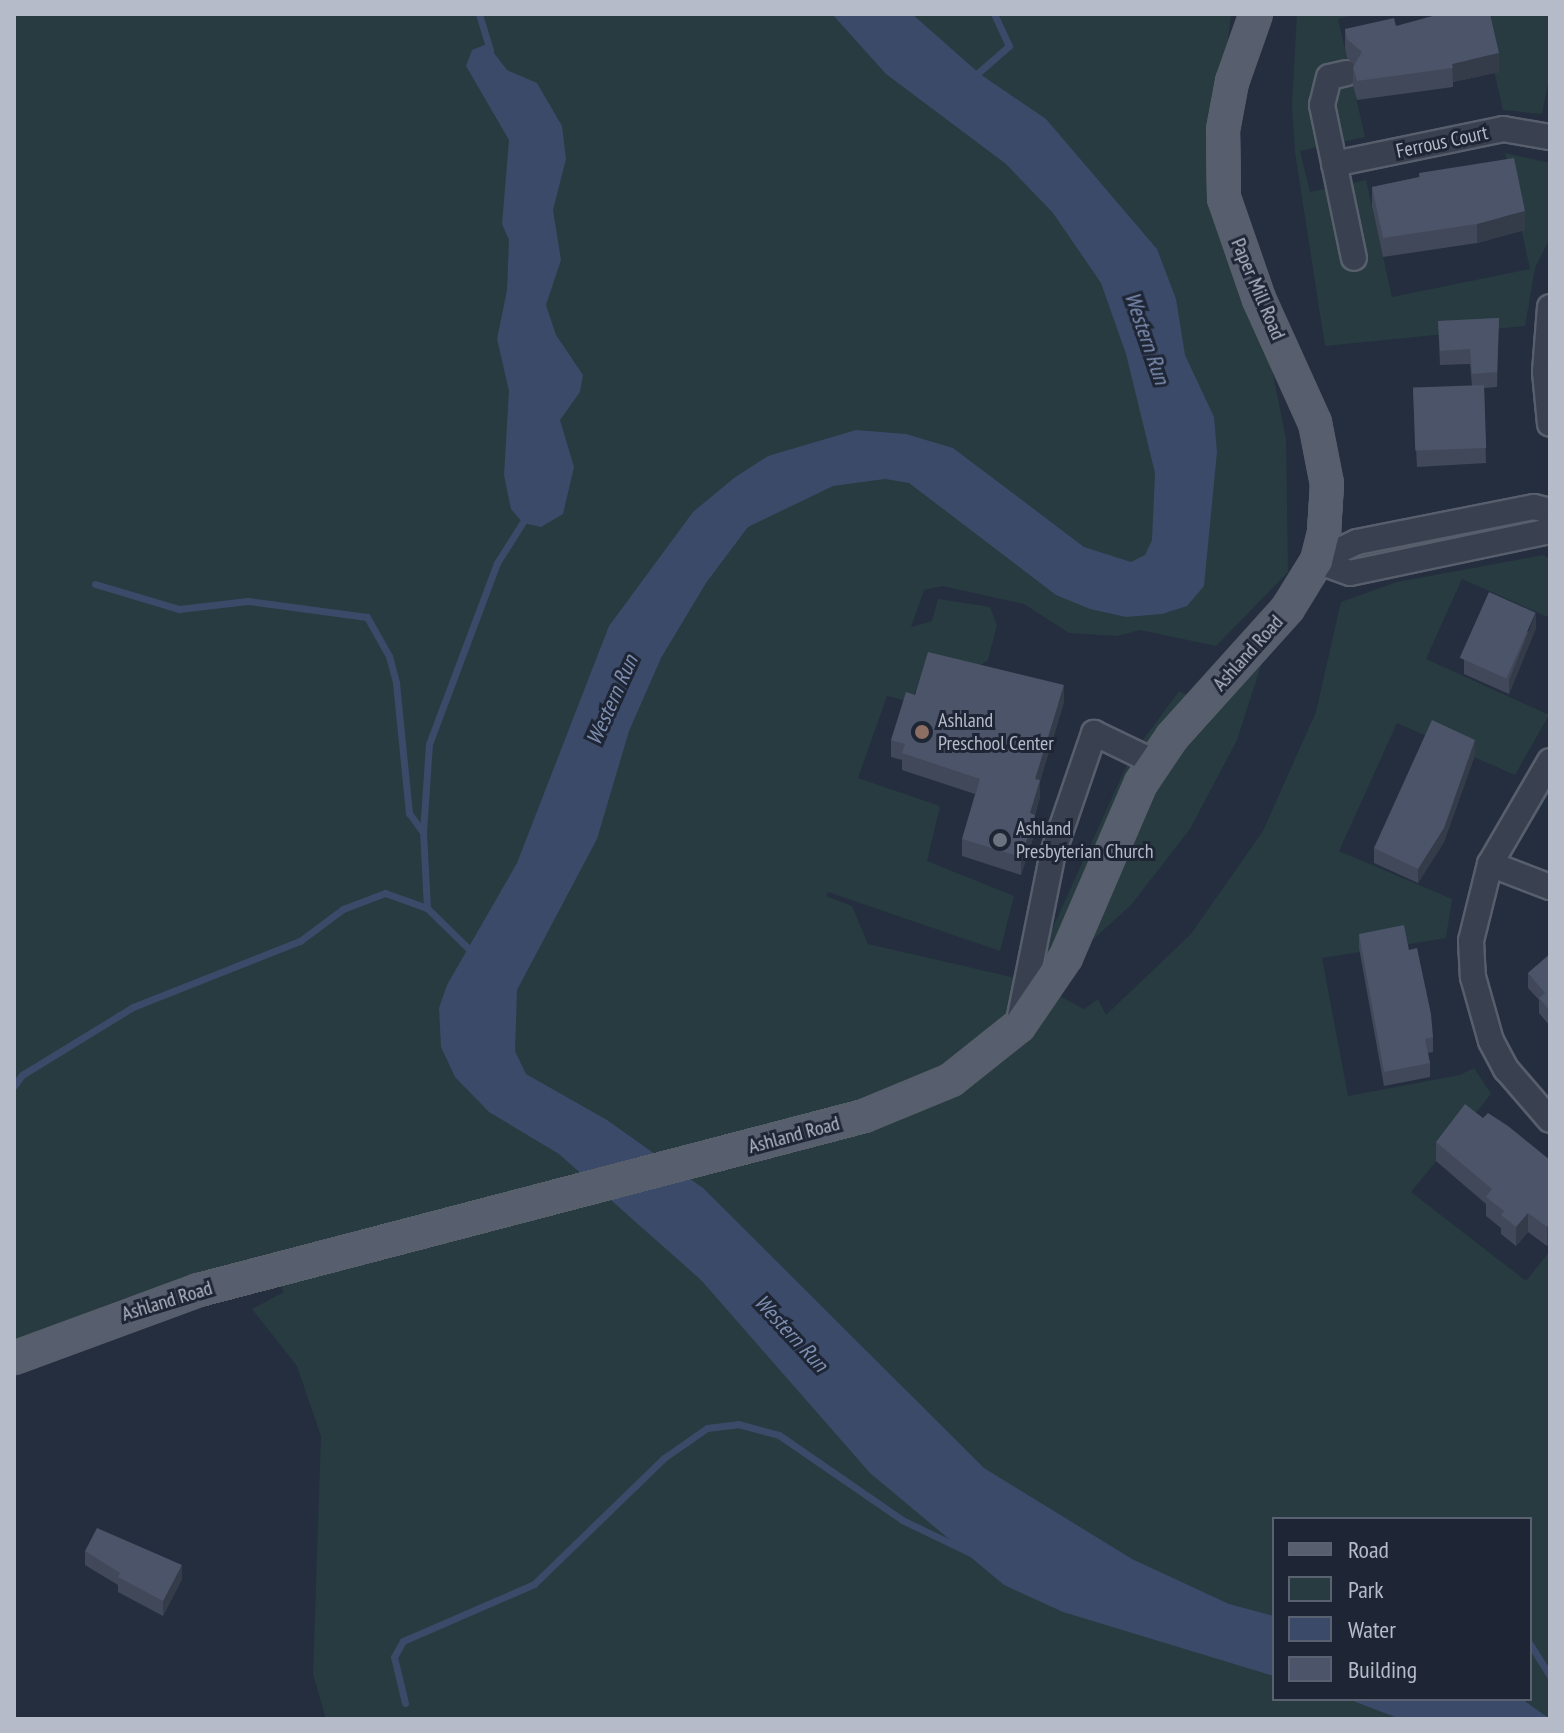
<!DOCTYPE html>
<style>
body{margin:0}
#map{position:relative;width:1564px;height:1733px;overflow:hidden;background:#252e3f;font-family:"PT Sans Narrow",sans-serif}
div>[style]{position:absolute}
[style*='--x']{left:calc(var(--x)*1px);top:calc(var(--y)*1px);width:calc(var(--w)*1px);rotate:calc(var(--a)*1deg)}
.green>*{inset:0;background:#273b40}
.water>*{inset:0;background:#3b4a68}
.stream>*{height:7px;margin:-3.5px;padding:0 3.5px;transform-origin:3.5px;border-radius:3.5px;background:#3b4a68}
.roads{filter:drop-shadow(2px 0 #575e6c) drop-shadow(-2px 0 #575e6c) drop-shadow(0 2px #575e6c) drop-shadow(0 -2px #575e6c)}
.minor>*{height:24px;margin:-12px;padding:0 12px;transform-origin:12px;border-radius:12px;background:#39404f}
.major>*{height:30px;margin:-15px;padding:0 15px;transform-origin:15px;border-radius:15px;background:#575f6f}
.wall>*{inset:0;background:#404859}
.shaded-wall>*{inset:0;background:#343b49}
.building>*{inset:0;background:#4b5468;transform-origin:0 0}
.dots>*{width:22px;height:22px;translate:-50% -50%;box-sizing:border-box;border:4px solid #1e2534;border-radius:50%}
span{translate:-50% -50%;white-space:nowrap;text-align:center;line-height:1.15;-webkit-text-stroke:6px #1e2534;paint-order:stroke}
.street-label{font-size:20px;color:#b5bbc9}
.poi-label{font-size:20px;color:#b5bbc9}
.left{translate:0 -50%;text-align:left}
.water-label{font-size:22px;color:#7d8eb1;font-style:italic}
.frame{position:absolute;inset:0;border:16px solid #b5bbc9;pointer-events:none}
.legend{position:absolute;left:1272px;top:1517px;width:260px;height:184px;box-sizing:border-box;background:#1e2534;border:2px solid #5a6170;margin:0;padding:10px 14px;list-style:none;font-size:24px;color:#b5bbc9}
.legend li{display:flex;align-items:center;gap:16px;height:40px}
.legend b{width:40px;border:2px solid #5a6170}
</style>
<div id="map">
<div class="green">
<div style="clip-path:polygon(evenodd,14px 14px,1231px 14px,1220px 109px,1286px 439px,1288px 572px,1216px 646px,1140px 630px,1117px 636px,1069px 633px,1024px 604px,942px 586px,924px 590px,911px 627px,932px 621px,938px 599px,990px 607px,997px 625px,988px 660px,971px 671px,928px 660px,911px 702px,887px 696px,858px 778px,940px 806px,927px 861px,1014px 896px,1000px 951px,828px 892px,826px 896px,852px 906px,868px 944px,1033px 982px,1084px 1009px,1098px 999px,1106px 1015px,1191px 934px,1263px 831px,1316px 712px,1341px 602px,1397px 582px,1543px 555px,1550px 559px,1550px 618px,1462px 579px,1426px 659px,1549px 715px,1515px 775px,1397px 723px,1339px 851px,1452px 899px,1446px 938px,1322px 958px,1348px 1096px,1460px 1075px,1474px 1068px,1491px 1094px,1411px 1192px,1526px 1281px,1550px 1251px,1550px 1719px,326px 1719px,313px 1674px,321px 1436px,297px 1366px,252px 1309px,284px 1292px,265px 1260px,122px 1299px,14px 1341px,14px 14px,1274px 1519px,1530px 1519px,1530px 1699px,1274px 1699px,1274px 1519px)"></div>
<div style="clip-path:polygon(1297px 14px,1358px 14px,1338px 19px,1365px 137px,1300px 151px,1310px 192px,1366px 180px,1392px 297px,1530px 269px,1505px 153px,1550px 163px,1550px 238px,1535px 268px,1525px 326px,1325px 346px,1295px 152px,1292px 104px)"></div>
<div style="clip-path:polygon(1481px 14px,1550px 14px,1550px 73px,1542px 114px,1503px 110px)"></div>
<div style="clip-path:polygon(1270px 637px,1237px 740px,1190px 829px,1131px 905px,1055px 974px,1039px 958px,1130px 758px,1179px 691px,1207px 705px)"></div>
</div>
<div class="water">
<div style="clip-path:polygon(832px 14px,912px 14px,980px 74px,1046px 119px,1157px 249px,1176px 299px,1185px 355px,1214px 417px,1217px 452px,1204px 586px,1187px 606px,1162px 614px,1126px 617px,1090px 609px,1056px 595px,909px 483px,885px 479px,833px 486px,748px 527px,706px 583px,661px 658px,629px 731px,597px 839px,517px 990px,515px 1051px,526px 1074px,607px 1120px,703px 1188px,984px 1468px,1132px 1559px,1229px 1604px,1274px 1616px,1274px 1676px,1063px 1612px,1004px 1585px,870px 1473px,701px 1280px,559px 1154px,489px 1112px,455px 1077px,441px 1047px,439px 1008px,447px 985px,517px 863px,609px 626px,693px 512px,734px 478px,768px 456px,856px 430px,906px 434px,953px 448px,1084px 547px,1131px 562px,1145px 555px,1152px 540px,1155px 473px,1126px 354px,1101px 283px,1053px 213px,1006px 164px,886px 74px)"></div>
<div style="clip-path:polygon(487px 44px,507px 70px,537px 83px,562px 126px,566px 159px,553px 210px,561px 260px,546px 305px,556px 335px,583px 375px,580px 392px,560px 420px,574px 467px,563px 514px,541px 527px,523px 523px,511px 509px,504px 475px,509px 391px,497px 339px,507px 290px,509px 240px,502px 224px,509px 140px,466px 66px,472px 50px)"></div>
<div style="clip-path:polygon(1348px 1699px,1522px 1699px,1550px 1719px,1400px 1719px)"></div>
</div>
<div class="stream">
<div style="--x:479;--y:14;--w:38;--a:73"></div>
<div style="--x:971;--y:79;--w:50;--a:-41"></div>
<div style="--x:1009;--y:46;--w:35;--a:-115"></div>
<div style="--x:95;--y:584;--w:88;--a:16.6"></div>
<div style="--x:179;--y:609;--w:69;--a:-6.6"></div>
<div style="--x:248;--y:601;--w:120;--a:7.7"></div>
<div style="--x:367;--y:617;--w:45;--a:60.6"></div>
<div style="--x:389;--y:656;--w:28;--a:75"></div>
<div style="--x:396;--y:683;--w:131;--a:84.3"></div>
<div style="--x:409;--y:813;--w:24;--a:54"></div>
<div style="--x:472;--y:952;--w:63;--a:-135.6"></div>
<div style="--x:427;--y:908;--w:76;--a:-93"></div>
<div style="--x:423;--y:832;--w:88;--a:-86.1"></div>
<div style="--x:429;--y:744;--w:193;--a:-69.4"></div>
<div style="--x:497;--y:563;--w:54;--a:-57.8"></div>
<div style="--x:14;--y:1086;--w:14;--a:-54"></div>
<div style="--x:22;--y:1075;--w:130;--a:-31.5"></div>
<div style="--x:133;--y:1007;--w:180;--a:-21.6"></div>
<div style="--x:300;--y:941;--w:54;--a:-36.7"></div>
<div style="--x:343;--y:909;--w:45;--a:-20.9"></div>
<div style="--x:385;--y:893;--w:45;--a:19.7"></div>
<div style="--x:1530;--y:1644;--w:38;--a:58"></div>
<div style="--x:405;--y:1703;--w:47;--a:-103.4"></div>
<div style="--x:394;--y:1657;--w:18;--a:-61"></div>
<div style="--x:403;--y:1641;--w:143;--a:-23.5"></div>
<div style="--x:534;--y:1584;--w:181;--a:-44.1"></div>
<div style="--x:664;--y:1458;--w:52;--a:-34.9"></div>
<div style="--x:707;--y:1428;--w:31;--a:-7"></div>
<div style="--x:738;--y:1424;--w:42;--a:15"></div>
<div style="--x:779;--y:1435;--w:150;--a:34.6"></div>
<div style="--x:902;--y:1520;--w:81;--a:25.6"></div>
</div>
<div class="roads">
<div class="minor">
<div style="--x:1347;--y:73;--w:18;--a:167"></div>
<div style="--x:1329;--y:77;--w:29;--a:104"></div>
<div style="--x:1322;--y:105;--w:156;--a:78.2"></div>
<div style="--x:1334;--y:164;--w:173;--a:-11.7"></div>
<div style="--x:1503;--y:129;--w:48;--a:9.7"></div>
<div style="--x:1550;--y:307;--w:65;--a:94.4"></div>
<div style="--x:1545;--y:372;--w:52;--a:84.5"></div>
<div style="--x:1317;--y:561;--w:44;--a:-25.4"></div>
<div style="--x:1357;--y:542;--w:180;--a:-11.2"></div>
<div style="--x:1534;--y:507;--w:16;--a:14"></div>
<div style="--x:1317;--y:561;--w:35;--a:20"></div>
<div style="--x:1350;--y:573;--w:204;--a:-11.9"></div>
<div style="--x:1550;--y:761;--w:119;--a:120.2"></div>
<div style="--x:1490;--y:864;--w:79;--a:103.9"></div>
<div style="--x:1471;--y:941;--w:36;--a:87"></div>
<div style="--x:1473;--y:977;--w:66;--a:74.3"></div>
<div style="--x:1491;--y:1041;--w:32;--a:62"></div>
<div style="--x:1506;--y:1069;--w:67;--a:49.2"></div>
<div style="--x:1490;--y:864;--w:64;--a:21"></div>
<div style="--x:1019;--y:1021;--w:171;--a:-78.6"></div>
<div style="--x:1053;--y:853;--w:127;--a:-71.1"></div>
<div style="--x:1094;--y:733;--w:67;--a:25.8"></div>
</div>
<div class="major">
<div style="--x:14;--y:1358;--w:197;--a:-20.2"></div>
<div style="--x:199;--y:1290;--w:687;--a:-14.66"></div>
<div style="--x:864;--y:1116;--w:94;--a:-22.5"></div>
<div style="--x:951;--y:1080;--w:87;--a:-38.5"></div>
<div style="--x:1019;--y:1026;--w:83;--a:-55.7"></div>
<div style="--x:1066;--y:957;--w:189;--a:-66.7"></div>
<div style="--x:1141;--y:783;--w:55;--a:-56"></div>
<div style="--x:1172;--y:737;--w:173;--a:-48"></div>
<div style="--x:1288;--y:608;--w:55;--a:-58.3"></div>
<div style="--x:1317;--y:561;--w:30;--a:-76"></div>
<div style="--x:1324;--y:532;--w:48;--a:-86.4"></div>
<div style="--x:1327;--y:484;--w:62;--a:-101.1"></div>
<div style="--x:1315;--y:423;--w:136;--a:-114.3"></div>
<div style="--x:1259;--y:299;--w:107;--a:-109.1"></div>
<div style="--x:1224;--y:198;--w:68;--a:-90.8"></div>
<div style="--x:1223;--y:130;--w:49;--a:-79.4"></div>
<div style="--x:1232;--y:82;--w:72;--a:-70.6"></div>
</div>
</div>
<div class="wall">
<div style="clip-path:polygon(1396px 26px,1499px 72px,1453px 82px,1453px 87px,1357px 100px,1353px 86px,1353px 67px,1355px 65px,1347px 58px,1345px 48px,1345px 29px)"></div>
<div style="clip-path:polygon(1550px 42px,1550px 69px,1548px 69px,1548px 50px)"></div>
<div style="clip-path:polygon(1419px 173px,1525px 230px,1477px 243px,1383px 257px,1372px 206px,1372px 187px,1419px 177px)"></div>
<div style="clip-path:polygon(1499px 318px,1497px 387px,1484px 388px,1486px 463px,1417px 467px,1413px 389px,1472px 386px,1470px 364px,1440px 365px,1438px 321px)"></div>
<div style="clip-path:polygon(1536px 628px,1509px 694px,1464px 674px,1464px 659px)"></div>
<div style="clip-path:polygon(1064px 702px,1040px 781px,1040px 797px,1035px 815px,1035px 832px,1021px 875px,962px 856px,962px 839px,975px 794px,902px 770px,902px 760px,891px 757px,891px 740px)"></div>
<div style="clip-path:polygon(1475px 755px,1444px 842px,1418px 883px,1374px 863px,1374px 848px)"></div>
<div style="clip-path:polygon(1359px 934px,1409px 950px,1433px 1037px,1433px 1052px,1428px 1053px,1430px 1063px,1430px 1077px,1384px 1086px,1359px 948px)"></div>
<div style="clip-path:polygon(1550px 954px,1550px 1026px,1539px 1013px,1539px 1000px,1528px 988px,1528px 973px)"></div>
<div style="clip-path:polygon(1483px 1118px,1550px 1160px,1550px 1242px,1547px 1246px,1528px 1232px,1516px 1246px,1501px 1234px,1501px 1228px,1486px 1216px,1486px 1204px,1436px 1161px,1436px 1142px)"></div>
<div style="clip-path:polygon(85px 1551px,182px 1579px,163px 1616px,118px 1592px,118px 1585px,85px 1565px)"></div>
</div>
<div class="shaded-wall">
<div style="clip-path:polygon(1499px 53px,1499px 72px,1453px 82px,1452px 64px)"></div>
<div style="clip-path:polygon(1525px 211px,1525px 230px,1477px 243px,1477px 224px)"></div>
<div style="clip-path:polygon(1536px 613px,1536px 628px,1509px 694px,1509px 680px)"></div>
<div style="clip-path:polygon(1064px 685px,1064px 702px,1040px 781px,1040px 797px,1030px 830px,1030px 813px,1035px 779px)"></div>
<div style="clip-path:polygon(1475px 740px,1475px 755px,1444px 842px,1418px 883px,1418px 869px)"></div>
<div style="clip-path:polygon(1035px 815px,1035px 832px,1021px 875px,1021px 857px)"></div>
<div style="clip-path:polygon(1528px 1213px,1528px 1232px,1516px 1246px,1516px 1227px)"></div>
<div style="clip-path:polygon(1550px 1223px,1550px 1242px,1547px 1246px,1547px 1227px)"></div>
<div style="clip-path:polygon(182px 1565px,182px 1579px,163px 1616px,163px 1601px)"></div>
</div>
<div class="building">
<div style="clip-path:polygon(1440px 14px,1490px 14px,1499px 53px,1452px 64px,1453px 68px,1357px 81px,1353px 67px,1362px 52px,1347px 39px,1345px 29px,1394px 18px,1396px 26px)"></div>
<div style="clip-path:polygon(1514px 158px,1525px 211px,1477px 224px,1383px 238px,1372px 187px,1420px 177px,1419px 173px)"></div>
<div style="clip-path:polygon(1499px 318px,1497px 372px,1472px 374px,1470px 349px,1440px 351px,1438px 321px)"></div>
<div style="left:1484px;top:385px;width:63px;height:71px;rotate:88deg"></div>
<div style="left:1489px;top:592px;width:51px;height:72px;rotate:24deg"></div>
<div style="clip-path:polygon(928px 652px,1064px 685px,1035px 779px,1040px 780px,1030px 813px,1035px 815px,1021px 857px,962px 839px,980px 779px,902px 753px,905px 744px,891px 740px,906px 692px,915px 695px)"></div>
<div style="clip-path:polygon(1432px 720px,1475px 740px,1444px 828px,1418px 869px,1374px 848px)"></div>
<div style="clip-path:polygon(1404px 925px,1409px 950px,1417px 948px,1431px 1014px,1433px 1037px,1425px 1039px,1430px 1063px,1384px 1072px,1359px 934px)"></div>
<div style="clip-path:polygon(1550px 954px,1550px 1011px,1539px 998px,1545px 993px,1528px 973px)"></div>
<div style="clip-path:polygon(1465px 1104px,1483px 1118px,1488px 1113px,1508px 1126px,1550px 1160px,1550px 1223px,1547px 1227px,1528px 1213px,1516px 1227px,1501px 1215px,1504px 1211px,1486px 1197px,1492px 1189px,1436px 1142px)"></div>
<div style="clip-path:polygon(97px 1528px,182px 1565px,163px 1601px,118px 1577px,120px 1573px,85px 1551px)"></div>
</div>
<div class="dots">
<div style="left:922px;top:732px;background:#8d6e63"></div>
<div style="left:1000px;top:840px;background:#6b7280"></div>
</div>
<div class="street-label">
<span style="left:1442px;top:142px;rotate:-12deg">Ferrous Court</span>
<span style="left:1258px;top:289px;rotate:67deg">Paper Mill Road</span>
<span style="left:1248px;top:653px;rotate:-48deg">Ashland Road</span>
<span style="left:794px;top:1135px;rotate:-15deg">Ashland Road</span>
<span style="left:167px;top:1301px;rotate:-17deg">Ashland Road</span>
</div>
<div class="poi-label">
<span class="left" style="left:938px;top:732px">Ashland<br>Preschool Center</span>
<span class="left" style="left:1016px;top:840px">Ashland<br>Presbyterian Church</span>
</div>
<div class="water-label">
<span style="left:1147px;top:338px;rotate:71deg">Western Run</span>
<span style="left:612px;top:700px;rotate:-66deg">Western Run</span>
<span style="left:791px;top:1333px;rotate:47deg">Western Run</span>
</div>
<div class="frame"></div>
<ul class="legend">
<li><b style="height:10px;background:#575f6f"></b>Road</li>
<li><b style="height:22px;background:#273b40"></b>Park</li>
<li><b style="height:22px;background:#3b4a68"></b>Water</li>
<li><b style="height:22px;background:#4b5468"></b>Building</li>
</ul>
</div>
